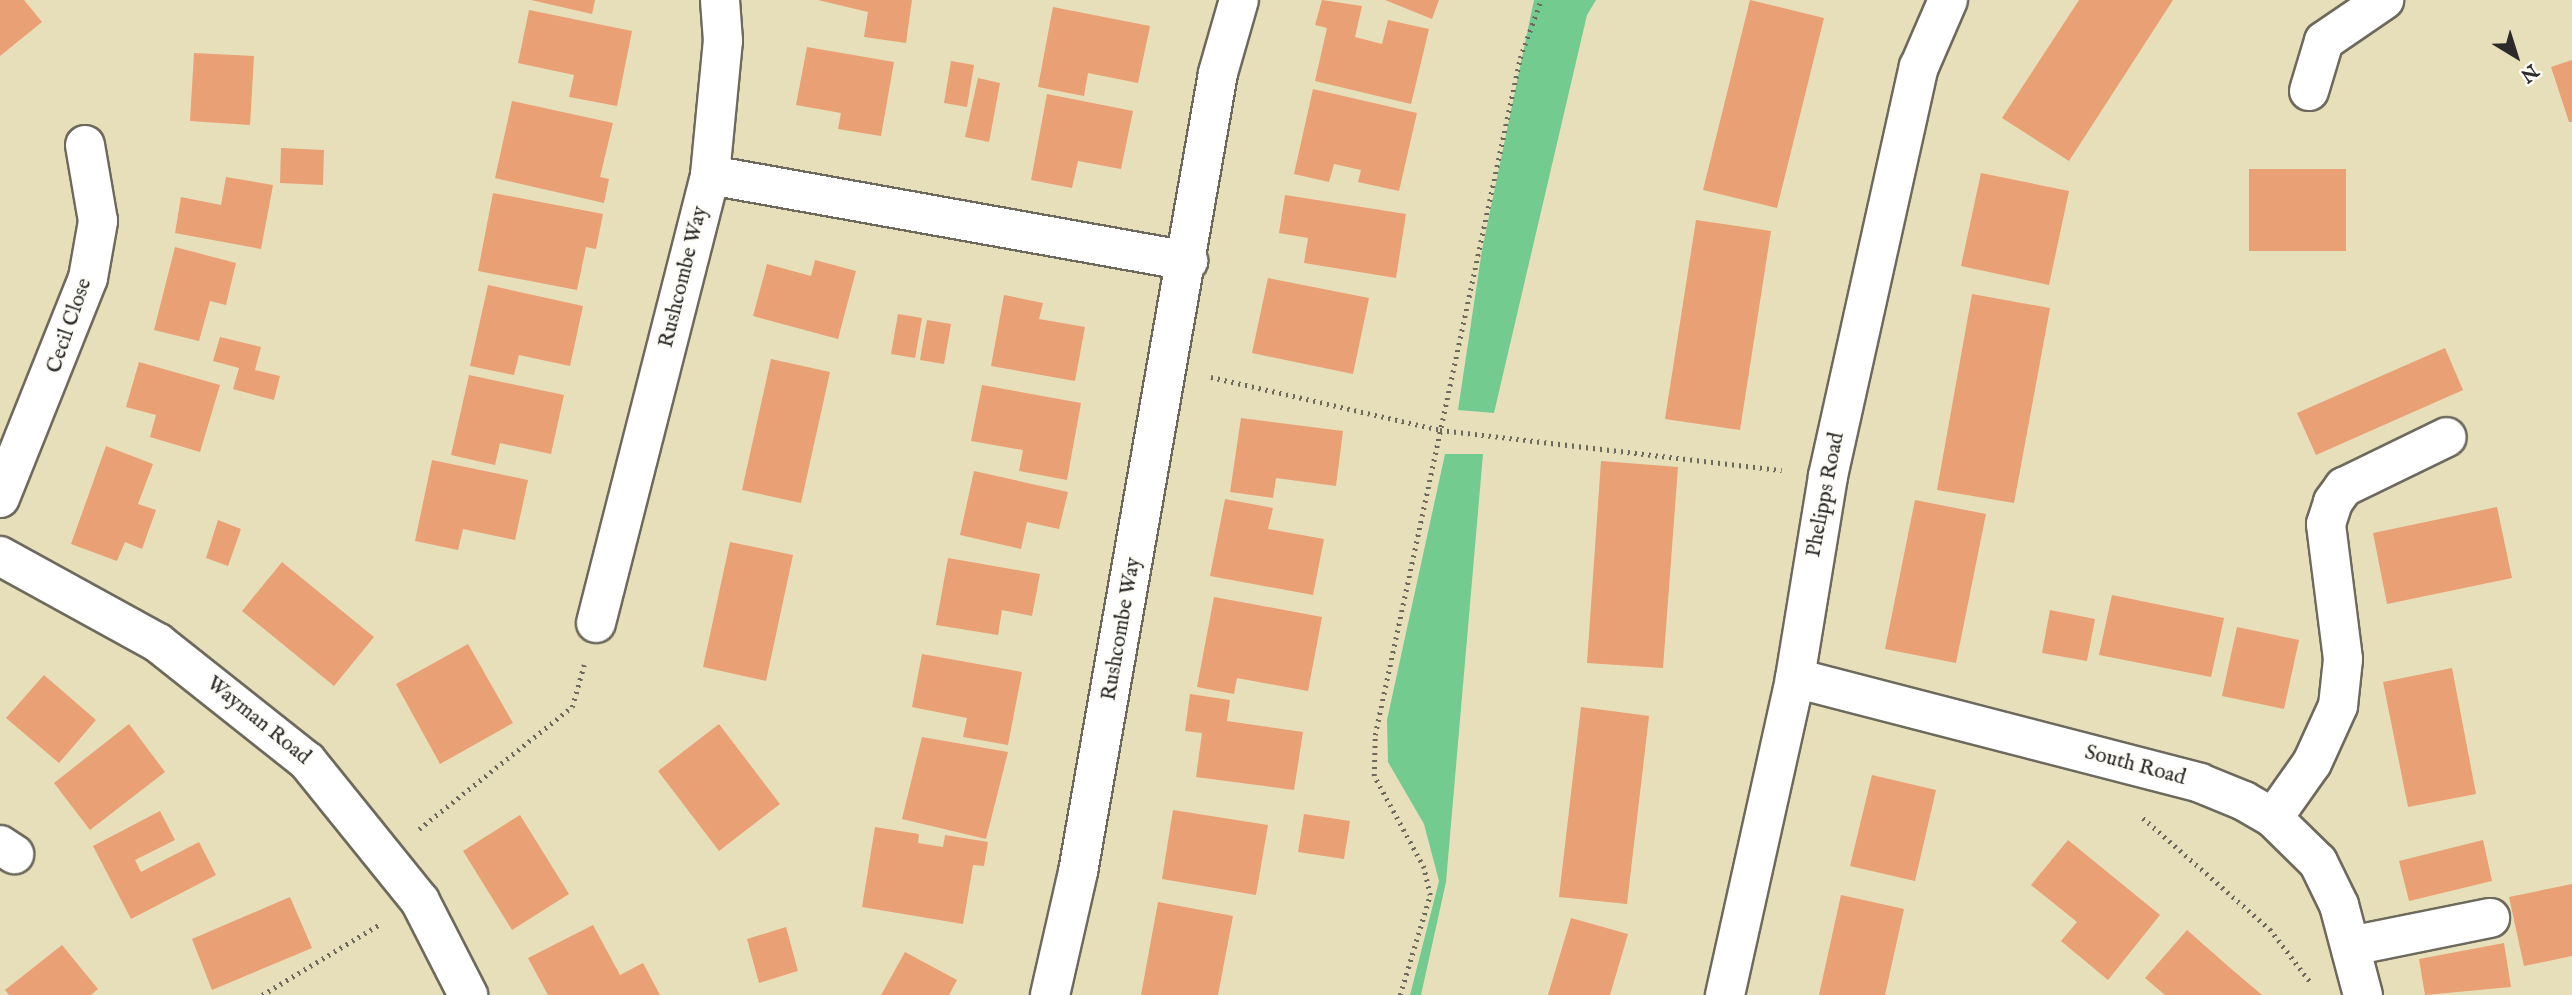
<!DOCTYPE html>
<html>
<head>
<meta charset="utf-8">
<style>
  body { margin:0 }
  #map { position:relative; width:2572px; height:995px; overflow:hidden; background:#e7dfba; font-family:"IM FELL English",serif }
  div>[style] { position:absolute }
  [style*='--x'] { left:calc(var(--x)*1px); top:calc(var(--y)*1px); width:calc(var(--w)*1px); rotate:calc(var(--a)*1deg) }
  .green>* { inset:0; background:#74cb90 }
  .building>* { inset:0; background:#e9a075 }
  .path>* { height:4.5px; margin-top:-2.25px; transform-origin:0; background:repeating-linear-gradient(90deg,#6d6a5d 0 2px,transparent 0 7px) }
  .roads { filter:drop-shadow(2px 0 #6d6a5d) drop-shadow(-2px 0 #6d6a5d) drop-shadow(0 2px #6d6a5d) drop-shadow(0 -2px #6d6a5d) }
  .minor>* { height:38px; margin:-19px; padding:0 19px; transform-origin:19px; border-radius:19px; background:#fff }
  span { translate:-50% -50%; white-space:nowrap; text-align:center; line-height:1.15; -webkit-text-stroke:5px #fdfcf7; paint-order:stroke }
  .street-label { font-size:21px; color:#2b2b2b }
  .north { position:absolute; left:2481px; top:21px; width:70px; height:70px; -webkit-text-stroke:5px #fdfcf7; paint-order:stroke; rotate:142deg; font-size:19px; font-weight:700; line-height:28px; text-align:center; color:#2b2b2b }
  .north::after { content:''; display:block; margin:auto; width:24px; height:32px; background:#2b2b2b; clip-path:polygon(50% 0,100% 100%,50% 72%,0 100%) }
</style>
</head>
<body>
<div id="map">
  <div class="green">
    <i style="clip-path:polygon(1534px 0,1596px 0,1587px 15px,1494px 413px,1458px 410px,1482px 250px)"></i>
    <i style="clip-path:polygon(1445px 454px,1483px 454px,1446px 882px,1421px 995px,1410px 995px,1439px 881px,1424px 824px,1388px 762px,1387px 720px)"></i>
  </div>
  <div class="building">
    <i style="clip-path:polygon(0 0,24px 0,42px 22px,0 56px)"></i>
    <i style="clip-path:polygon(531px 0,595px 0,592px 14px)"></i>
    <i style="clip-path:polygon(818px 0,912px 0,906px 43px,864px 37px,868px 12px)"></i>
    <i style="clip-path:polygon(1322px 0,1362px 6px,1355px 37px,1382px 44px,1388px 20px,1429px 29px,1411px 104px,1315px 81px,1327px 28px,1315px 25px)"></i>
    <i style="clip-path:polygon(1385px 0,1439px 0,1432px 19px)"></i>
    <i style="clip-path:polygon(1750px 0,1824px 18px,1777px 208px,1703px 190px)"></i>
    <i style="clip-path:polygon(2079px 0,2173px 0,2069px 161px,2002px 118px)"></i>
    <i style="clip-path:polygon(1053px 7px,1150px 26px,1138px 83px,1088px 73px,1084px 96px,1038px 87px)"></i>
    <i style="clip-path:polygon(529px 10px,632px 31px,617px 106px,569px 97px,574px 75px,518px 63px)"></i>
    <i style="clip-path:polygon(807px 47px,894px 62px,881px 136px,838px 129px,841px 113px,796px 105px)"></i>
    <i style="clip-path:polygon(194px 53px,254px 56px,250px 125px,190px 121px)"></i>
    <i style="clip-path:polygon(2572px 60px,2572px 122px,2569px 122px,2551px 67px)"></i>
    <i style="clip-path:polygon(951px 61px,974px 65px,967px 107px,944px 103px)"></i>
    <i style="clip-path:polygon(978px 78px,1000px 83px,989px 142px,965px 137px)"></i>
    <i style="clip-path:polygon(1313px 89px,1417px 113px,1399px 191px,1358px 182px,1361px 170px,1334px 164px,1329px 182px,1294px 174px)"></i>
    <i style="clip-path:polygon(1047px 94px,1133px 111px,1121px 169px,1078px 161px,1072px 188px,1031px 180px)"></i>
    <i style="clip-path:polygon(512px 101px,613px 123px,600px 177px,609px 179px,604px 203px,495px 178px)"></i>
    <i style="clip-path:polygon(281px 148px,324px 150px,323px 185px,280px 183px)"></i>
    <i style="clip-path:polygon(2249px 169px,2346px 169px,2346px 251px,2249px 251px)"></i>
    <i style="clip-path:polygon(1981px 173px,2069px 191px,2049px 285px,1961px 266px)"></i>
    <i style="clip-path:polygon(226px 177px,273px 185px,261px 249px,175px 233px,181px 197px,221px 205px)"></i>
    <i style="clip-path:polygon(493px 193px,603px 214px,596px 249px,586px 247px,577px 290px,478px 271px)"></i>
    <i style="clip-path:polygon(1285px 195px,1406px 214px,1396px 278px,1304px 263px,1308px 238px,1279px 233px)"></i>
    <i style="clip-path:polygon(1696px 220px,1771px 231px,1740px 430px,1665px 419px)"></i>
    <i style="clip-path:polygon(175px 247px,236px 263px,226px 305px,210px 301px,199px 341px,154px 330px)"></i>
    <i style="clip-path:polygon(815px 260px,856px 271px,838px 339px,753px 316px,767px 264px,811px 276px)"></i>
    <i style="clip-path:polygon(1268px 278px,1369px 298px,1353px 374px,1252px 353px)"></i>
    <i style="clip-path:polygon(488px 285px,583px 306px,570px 366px,519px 355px,514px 375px,470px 366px)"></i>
    <i style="clip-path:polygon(1972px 294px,2050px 308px,2014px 503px,1937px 490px)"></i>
    <i style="clip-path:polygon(1004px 295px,1043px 303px,1039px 319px,1085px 327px,1075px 381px,991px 366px)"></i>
    <i style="clip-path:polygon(898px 314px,922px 318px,915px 358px,891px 354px)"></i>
    <i style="clip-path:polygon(927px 320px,951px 324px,944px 364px,920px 360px)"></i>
    <i style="clip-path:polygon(220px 337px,261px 347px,255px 370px,280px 376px,274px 400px,233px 389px,239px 368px,213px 361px)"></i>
    <i style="clip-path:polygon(2445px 348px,2463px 390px,2316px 455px,2297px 413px)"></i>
    <i style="clip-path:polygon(771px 359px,830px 372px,801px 503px,742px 490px)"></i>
    <i style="clip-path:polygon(139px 362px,220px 385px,200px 452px,150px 437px,156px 415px,126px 407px)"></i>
    <i style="clip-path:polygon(469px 375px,564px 395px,551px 454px,500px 443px,495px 465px,451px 455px)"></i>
    <i style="clip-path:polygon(982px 385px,1081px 403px,1067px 480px,1019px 471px,1023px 450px,971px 441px)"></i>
    <i style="clip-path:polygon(1241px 418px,1343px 431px,1336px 486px,1276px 478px,1273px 498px,1230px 492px)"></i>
    <i style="clip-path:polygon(106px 446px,153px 464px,138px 504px,156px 510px,142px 549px,125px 542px,117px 561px,71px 544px)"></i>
    <i style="clip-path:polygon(432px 460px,528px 480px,515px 540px,463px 529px,458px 550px,415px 541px)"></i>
    <i style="clip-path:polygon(1601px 461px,1678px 467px,1663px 668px,1587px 663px)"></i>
    <i style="clip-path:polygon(974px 471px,1068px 492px,1059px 529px,1027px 522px,1021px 549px,960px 535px)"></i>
    <i style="clip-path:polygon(1225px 499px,1273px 508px,1268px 529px,1324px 539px,1313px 595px,1210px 576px)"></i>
    <i style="clip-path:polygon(1915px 500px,1986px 514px,1956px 663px,1885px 649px)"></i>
    <i style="clip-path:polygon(2497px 507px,2512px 578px,2387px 604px,2373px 533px)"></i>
    <i style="clip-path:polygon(218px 520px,241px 529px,228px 566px,206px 558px)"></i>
    <i style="clip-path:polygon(730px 542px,793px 555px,766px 681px,703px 667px)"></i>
    <i style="clip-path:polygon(948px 558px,1040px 574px,1032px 616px,1002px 610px,998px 635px,936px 625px)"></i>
    <i style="clip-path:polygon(282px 562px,374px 637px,334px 686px,242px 611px)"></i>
    <i style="clip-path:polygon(2112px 595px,2224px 618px,2211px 677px,2099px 655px)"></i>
    <i style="clip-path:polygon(1214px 597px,1322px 617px,1308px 691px,1237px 678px,1234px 694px,1197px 687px)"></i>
    <i style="clip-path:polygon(2050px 610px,2095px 619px,2087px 661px,2042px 653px)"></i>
    <i style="clip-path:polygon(2237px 627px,2299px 640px,2284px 709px,2222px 696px)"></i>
    <i style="clip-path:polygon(468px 644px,513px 723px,440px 764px,396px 684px)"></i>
    <i style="clip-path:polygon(922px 654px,1022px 672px,1008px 745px,963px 737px,967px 718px,912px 707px)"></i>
    <i style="clip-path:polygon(2452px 668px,2476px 794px,2408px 807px,2383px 682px)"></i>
    <i style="clip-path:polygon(44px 675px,96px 720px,59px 763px,6px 718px)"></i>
    <i style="clip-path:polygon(1190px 694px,1230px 700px,1227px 721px,1303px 732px,1294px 790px,1196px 777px,1202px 733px,1185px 731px)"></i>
    <i style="clip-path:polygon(1581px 707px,1649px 716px,1627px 904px,1559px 897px)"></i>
    <i style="clip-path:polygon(129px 724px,165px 772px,90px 830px,54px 783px)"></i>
    <i style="clip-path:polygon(719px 724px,780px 804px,719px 851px,658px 771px)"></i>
    <i style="clip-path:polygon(922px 737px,1008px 752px,986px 839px,902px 819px)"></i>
    <i style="clip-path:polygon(1872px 775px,1936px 790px,1915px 881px,1850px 866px)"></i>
    <i style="clip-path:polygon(1173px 810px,1268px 825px,1256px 895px,1162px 879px)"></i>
    <i style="clip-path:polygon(160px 811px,175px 840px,135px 860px,141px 872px,199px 842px,216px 875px,131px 919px,93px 846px)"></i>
    <i style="clip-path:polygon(1304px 814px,1350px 821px,1344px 859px,1298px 852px)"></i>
    <i style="clip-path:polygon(520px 815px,569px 894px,512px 930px,463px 851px)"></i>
    <i style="clip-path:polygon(875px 827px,919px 834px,918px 843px,943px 847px,945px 835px,988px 842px,984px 866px,973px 865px,963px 924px,862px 907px)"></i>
    <i style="clip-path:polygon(2068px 840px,2160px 915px,2108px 980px,2061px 941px,2077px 922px,2031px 885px)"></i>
    <i style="clip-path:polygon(2483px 840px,2492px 881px,2409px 901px,2399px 861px)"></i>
    <i style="clip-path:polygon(2572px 884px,2572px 956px,2524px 966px,2509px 897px)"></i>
    <i style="clip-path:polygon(1841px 895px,1904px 909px,1885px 995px,1819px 995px)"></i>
    <i style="clip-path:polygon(290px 897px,312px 948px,212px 990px,192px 939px)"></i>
    <i style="clip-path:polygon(1158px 902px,1233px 916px,1218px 995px,1141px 995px)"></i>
    <i style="clip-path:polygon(1571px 918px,1628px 934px,1610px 995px,1548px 995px)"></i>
    <i style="clip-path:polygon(593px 925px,620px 975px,643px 963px,660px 995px,548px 995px,528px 958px)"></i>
    <i style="clip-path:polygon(786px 927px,798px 971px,759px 983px,747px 939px)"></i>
    <i style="clip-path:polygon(2187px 930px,2229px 967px,2262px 995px,2165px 995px,2145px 978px)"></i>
    <i style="clip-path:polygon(2504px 943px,2511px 987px,2425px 995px,2419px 959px)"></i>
    <i style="clip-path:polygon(62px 945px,98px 989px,91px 995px,9px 995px,5px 990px)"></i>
    <i style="clip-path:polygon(905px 952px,957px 980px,949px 995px,881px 995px)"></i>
  </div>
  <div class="path">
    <i style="--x:1211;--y:377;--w:235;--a:13"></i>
    <i style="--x:1440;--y:430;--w:344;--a:6.7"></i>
    <i style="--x:2143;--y:818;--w:169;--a:41.2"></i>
    <i style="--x:2270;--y:929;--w:68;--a:52.8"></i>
    <i style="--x:419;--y:829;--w:196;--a:-38.6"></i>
    <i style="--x:572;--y:707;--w:44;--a:-74.1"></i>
    <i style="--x:262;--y:995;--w:138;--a:-31"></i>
    <i style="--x:1400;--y:995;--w:104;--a:-73.3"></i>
    <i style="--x:1430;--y:895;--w:28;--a:-103"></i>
    <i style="--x:1424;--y:868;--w:105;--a:-118.5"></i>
    <i style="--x:1374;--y:776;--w:41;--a:-88.6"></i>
    <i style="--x:1375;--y:735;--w:692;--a:-77.91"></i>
    <i style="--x:1520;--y:58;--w:62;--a:-70.1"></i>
  </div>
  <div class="roads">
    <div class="minor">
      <i style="--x:2309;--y:91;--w:52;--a:-73.3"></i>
      <i style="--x:2324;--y:41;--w:73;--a:-34.3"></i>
      <i style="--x:710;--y:175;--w:486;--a:10.2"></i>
      <i style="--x:0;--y:498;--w:237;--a:-68.2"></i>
      <i style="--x:88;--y:278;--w:58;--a:-80"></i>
      <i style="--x:98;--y:221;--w:77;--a:-99.7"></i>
      <i style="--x:0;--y:556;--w:180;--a:28.8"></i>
      <i style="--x:158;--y:643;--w:190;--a:38.4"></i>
      <i style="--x:307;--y:761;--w:180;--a:51.1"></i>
      <i style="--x:420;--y:901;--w:106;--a:62.9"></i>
      <i style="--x:596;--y:623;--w:462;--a:-75.7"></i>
      <i style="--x:710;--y:175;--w:135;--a:-84.5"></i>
      <i style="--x:723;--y:41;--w:41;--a:-94.2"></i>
      <i style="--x:1795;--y:678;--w:418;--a:14.5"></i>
      <i style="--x:2200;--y:783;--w:48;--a:22.2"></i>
      <i style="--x:2244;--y:801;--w:34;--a:30"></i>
      <i style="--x:2273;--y:818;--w:63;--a:44.4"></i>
      <i style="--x:2318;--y:862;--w:48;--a:64"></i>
      <i style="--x:2339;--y:905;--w:93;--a:75.1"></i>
      <i style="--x:2273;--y:818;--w:67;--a:-54.7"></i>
      <i style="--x:2312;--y:763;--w:63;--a:-65.5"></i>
      <i style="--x:2338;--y:706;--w:47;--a:-83.9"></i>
      <i style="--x:2343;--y:659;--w:136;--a:-97.2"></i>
      <i style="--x:2326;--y:524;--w:23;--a:-72"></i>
      <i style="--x:2333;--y:502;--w:19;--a:-54"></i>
      <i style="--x:2344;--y:487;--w:114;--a:-25.9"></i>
      <i style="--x:0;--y:845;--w:17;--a:33"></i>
      <i style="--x:2351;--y:946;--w:142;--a:-11.4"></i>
      <i style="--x:1050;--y:995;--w:126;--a:-77.2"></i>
      <i style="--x:1078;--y:872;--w:811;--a:-80.06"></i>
      <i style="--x:1218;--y:73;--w:76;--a:-74"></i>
      <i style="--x:1725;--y:995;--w:325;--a:-77.5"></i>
      <i style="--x:1795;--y:678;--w:205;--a:-80.7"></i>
      <i style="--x:1828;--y:476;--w:419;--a:-77.5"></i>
      <i style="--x:1919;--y:67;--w:73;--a:-66.6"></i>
    </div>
  </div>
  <div class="street-label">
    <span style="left:684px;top:277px;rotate:-76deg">Rushcombe Way</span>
    <span style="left:70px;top:326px;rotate:-71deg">Cecil Close</span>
    <span style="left:1826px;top:495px;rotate:-79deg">Phelipps Road</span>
    <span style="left:1122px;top:629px;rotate:-80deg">Rushcombe Way</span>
    <span style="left:258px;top:721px;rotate:39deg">Wayman Road</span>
    <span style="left:2135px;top:766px;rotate:15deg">South Road</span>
  </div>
  <div class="north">N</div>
</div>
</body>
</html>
